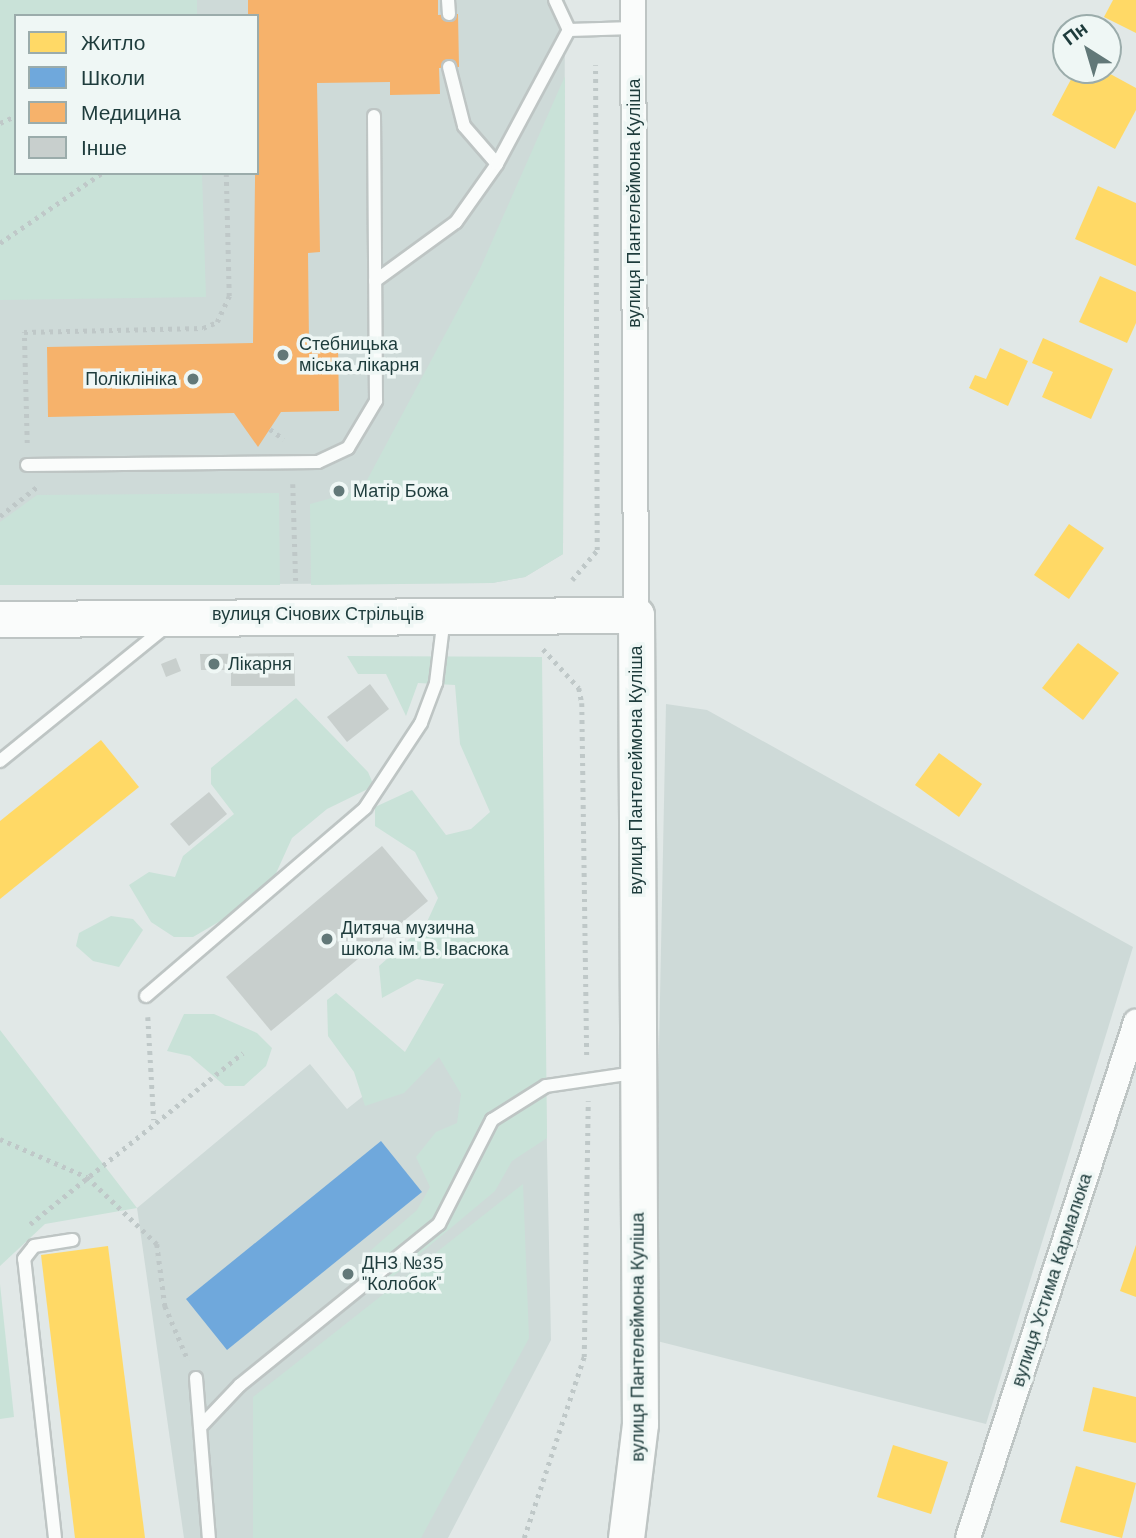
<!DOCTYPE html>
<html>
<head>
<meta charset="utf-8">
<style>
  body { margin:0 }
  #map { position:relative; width:1136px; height:1538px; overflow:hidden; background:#e1e8e7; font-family:"DM Sans",sans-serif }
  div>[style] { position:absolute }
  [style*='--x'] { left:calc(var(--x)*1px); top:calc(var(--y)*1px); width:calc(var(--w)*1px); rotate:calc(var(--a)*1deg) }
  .built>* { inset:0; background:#cedad8 }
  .green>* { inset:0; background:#c9e2d8 }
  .homes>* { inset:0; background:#ffd966 }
  .schools>* { inset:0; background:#6fa8dc }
  .health>* { inset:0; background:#f6b26b }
  .building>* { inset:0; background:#c8cfcd }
  .path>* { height:4.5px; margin-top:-2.25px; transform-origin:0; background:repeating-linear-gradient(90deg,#bfc8c8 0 3.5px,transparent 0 8.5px) }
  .roads { filter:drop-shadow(2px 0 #bec5c4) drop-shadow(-2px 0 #bec5c4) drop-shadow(0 2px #bec5c4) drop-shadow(0 -2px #bec5c4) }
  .lane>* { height:12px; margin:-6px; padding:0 6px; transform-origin:6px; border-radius:6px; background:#fafcfb }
  .street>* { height:24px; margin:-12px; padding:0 12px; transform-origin:12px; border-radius:12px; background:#fafcfb }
  .secondary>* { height:35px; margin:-17.5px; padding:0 17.5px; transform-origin:17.5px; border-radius:17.5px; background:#fafcfb }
  .dots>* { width:19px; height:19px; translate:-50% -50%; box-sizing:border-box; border:4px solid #eff7f5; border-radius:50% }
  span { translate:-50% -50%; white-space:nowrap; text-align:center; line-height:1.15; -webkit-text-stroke:7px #eff7f5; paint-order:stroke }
  .street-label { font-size:18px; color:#1e3c3c }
  .poi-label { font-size:18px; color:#1e3c3c }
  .left { translate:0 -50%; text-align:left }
  .right { translate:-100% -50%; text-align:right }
  .legend { position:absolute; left:14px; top:14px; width:245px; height:161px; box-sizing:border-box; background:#eff7f5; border:2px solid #9bacab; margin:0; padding:9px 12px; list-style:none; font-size:21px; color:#1e3c3c }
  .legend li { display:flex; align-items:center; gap:14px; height:35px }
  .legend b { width:35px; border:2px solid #9bacab }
  .north { position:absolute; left:1052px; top:14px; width:70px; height:70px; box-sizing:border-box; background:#eff7f5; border:2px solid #9bacab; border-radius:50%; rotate:323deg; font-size:19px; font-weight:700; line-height:28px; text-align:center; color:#1e3c3c }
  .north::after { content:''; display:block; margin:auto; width:24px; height:32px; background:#627878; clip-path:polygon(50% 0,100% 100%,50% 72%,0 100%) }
</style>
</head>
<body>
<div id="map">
  <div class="built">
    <i style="clip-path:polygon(evenodd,0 0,565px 0,563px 554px,525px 577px,492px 583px,0 585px,0 0,16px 16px,257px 16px,257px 173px,16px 173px,16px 16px)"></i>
    <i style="clip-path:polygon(666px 704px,707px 710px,1133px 947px,986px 1424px,653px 1340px)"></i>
    <i style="clip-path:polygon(543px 953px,551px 1340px,448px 1538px,184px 1538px,137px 1208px,310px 1064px,347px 1109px)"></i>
  </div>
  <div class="green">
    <i style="clip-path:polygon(0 0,197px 0,197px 16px,16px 16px,16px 173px,202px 173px,206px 297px,0 300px)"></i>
    <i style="clip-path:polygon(565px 76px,563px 554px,525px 577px,492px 583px,311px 585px,310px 504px,354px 492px,366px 482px,479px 271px)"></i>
    <i style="clip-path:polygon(279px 493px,280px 585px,0 585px,0 522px,37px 495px)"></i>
    <i style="clip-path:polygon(347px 656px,542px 657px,547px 1138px,512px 1161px,495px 1191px,384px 1284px,370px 1251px,417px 1210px,430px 1187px,416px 1157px,436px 1132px,457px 1123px,461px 1094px,439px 1057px,404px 1093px,365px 1106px,354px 1072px,328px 1036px,327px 1000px,336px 993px,405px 1052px,444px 984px,417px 979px,382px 998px,379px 966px,426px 924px,438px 898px,415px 852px,375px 826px,375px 807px,412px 790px,446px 835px,471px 829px,490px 812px,460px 744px,455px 685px,418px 683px,406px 716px,386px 674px,358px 674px)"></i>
    <i style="clip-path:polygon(296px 698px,368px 772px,374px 786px,327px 809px,292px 838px,273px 880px,234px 913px,193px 937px,174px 937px,151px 922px,129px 885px,149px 872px,175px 877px,183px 856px,234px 814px,211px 784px,211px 768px)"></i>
    <i style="clip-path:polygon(111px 916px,133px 919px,143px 930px,119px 967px,93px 961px,76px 946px,79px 933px)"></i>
    <i style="clip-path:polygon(184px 1014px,214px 1014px,257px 1033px,272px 1048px,266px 1066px,244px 1086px,225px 1086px,190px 1056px,167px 1051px)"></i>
    <i style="clip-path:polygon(0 1030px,137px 1208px,45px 1224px,0 1266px)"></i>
    <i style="clip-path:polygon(523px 1184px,529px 1338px,421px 1538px,253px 1538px,253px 1397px)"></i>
    <i style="clip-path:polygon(0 1284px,14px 1417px,0 1419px)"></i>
  </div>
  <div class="homes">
    <i style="clip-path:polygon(1113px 0,1136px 0,1136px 33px,1104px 17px)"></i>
    <i style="clip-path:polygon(1076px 70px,1103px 70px,1136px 88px,1136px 110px,1115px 149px,1052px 115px)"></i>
    <i style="clip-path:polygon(1098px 186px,1136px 203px,1136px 266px,1075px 239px)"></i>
    <i style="clip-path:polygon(1100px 276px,1136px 292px,1136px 323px,1127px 343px,1079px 322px)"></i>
    <i style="clip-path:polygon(1043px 338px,1113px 369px,1091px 419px,1042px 397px,1053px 372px,1032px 363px)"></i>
    <i style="clip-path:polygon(1000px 348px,1028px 361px,1008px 406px,969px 388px,975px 375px,986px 379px)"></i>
    <i style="clip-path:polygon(1069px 524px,1104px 548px,1069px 599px,1034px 575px)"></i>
    <i style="clip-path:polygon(1078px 643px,1119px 673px,1083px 720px,1042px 688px)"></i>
    <i style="clip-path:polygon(101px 740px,139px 787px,0 899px,0 821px)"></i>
    <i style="clip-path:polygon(939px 753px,982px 784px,959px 817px,915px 785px)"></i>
    <i style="clip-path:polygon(1136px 1245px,1136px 1297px,1120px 1291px)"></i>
    <i style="clip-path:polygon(108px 1246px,145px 1538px,75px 1538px,41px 1255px)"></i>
    <i style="clip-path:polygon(1093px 1387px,1136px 1397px,1136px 1443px,1083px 1431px)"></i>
    <i style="clip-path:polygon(893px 1445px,948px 1462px,931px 1514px,877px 1497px)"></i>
    <i style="clip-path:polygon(1076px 1466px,1136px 1483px,1122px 1538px,1060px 1522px)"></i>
  </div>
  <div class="schools">
    <i style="clip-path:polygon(381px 1141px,422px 1192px,227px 1350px,186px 1299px)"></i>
  </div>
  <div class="health">
    <i style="clip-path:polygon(248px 0,438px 0,438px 15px,458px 14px,459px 67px,439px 68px,440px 94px,390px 95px,390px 82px,317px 83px,320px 252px,308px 253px,309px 342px,338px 341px,339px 411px,281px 412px,258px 447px,234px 413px,48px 417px,47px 347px,253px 343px,257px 16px,248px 16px)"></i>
  </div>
  <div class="building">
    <i style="clip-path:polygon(294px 653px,295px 686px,231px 686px,231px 670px,201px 670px,200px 654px)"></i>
    <i style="clip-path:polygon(176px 658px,181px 671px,166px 677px,161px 664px)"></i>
    <i style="clip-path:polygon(370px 684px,389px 709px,347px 742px,327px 717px)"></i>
    <i style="clip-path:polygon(209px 792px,227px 814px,189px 846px,170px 824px)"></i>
    <i style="clip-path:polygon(382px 846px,428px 901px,271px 1031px,226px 977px)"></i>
  </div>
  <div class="path">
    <i style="--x:0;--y:123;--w:17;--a:-24"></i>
    <i style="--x:0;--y:243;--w:124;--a:-34.5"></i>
    <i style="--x:270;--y:429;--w:17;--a:36"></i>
    <i style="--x:27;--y:443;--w:111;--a:-91.5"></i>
    <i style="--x:24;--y:332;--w:179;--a:-1.3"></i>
    <i style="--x:203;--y:328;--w:15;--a:-23"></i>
    <i style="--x:217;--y:322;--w:29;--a:-65"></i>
    <i style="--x:229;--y:296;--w:123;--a:-91.4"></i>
    <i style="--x:293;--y:484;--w:100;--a:88.3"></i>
    <i style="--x:0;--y:516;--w:48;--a:-38.3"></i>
    <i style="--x:572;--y:580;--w:39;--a:-50"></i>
    <i style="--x:597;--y:550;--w:485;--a:-90.2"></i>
    <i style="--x:543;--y:649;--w:53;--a:47.3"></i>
    <i style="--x:579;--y:688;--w:15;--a:79"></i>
    <i style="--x:582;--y:703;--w:354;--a:89.2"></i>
    <i style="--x:148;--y:1017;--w:103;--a:86.7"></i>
    <i style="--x:0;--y:1139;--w:95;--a:23.6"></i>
    <i style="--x:87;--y:1177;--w:97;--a:43.7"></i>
    <i style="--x:157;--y:1244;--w:63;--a:82.6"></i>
    <i style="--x:165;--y:1306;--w:59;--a:66.9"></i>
    <i style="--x:30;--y:1224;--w:273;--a:-38.8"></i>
    <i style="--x:524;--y:1538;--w:191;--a:-71.7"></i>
    <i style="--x:584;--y:1357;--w:256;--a:-89.1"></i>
  </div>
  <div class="roads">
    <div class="lane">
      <i style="--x:448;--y:0;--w:14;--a:86"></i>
      <i style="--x:555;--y:0;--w:33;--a:65"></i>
      <i style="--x:569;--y:30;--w:64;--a:-1.8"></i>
      <i style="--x:449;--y:67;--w:61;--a:75.7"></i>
      <i style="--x:464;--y:126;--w:50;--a:49"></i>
      <i style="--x:375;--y:281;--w:100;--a:-36.1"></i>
      <i style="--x:456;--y:222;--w:71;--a:-54.7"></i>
      <i style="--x:497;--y:164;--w:152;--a:-61.8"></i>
      <i style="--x:27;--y:465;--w:291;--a:-0.6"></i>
      <i style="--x:318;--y:462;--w:33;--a:-25"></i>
      <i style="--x:348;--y:448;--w:55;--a:-59.2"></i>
      <i style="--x:376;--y:401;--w:285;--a:-90.4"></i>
      <i style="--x:0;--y:761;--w:215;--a:-39"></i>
      <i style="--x:146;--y:996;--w:289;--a:-40.6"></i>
      <i style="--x:365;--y:808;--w:102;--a:-56.6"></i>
      <i style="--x:421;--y:723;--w:43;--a:-69.4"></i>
      <i style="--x:436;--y:683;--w:66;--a:-83.1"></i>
      <i style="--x:196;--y:1378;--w:161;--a:85.4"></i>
      <i style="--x:201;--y:1426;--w:57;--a:-46.4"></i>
      <i style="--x:240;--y:1385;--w:256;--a:-39"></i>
      <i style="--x:439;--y:1224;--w:117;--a:-63"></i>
      <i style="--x:492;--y:1120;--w:64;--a:-32.2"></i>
      <i style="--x:546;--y:1086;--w:89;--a:-8.4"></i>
      <i style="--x:55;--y:1538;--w:281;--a:-96.3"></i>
      <i style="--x:24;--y:1259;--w:16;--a:-52"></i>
      <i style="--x:34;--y:1246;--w:39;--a:-9"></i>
    </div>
    <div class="street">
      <i style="--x:633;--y:0;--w:615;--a:89.72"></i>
      <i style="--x:968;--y:1538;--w:543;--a:-71.97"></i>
    </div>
    <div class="secondary">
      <i style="--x:0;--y:619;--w:636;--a:-0.36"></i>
      <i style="--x:636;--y:615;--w:809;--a:89.72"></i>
      <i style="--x:640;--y:1424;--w:115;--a:97"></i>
    </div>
  </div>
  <div class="dots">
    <i style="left:283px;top:355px;background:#627878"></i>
    <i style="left:193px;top:379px;background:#627878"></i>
    <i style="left:339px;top:491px;background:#627878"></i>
    <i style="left:214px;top:664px;background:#627878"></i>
    <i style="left:327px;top:939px;background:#627878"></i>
    <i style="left:348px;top:1274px;background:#627878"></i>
  </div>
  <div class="street-label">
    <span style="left:634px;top:203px;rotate:-90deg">вулиця Пантелеймона Куліша</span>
    <span style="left:318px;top:614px">вулиця Січових Стрільців</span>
    <span style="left:636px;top:770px;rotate:-90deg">вулиця Пантелеймона Куліша</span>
    <span style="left:1052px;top:1280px;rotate:-72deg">вулиця Устима Кармалюка</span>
    <span style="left:638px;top:1337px;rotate:-90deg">вулиця Пантелеймона Куліша</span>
  </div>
  <div class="poi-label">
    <span class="left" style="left:299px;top:355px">Стебницька<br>міська лікарня</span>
    <span class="right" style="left:177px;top:379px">Поліклініка</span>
    <span class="left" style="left:353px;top:491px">Матір Божа</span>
    <span class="left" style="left:228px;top:664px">Лікарня</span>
    <span class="left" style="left:341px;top:939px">Дитяча музична<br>школа ім. В. Івасюка</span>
    <span class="left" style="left:362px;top:1274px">ДНЗ №35<br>"Колобок"</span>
  </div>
  <ul class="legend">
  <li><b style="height:19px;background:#ffd966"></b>Житло</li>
  <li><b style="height:19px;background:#6fa8dc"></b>Школи</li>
  <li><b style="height:19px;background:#f6b26b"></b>Медицина</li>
  <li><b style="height:19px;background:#c8cfcd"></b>Інше</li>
  </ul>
  <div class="north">Пн</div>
</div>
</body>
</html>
